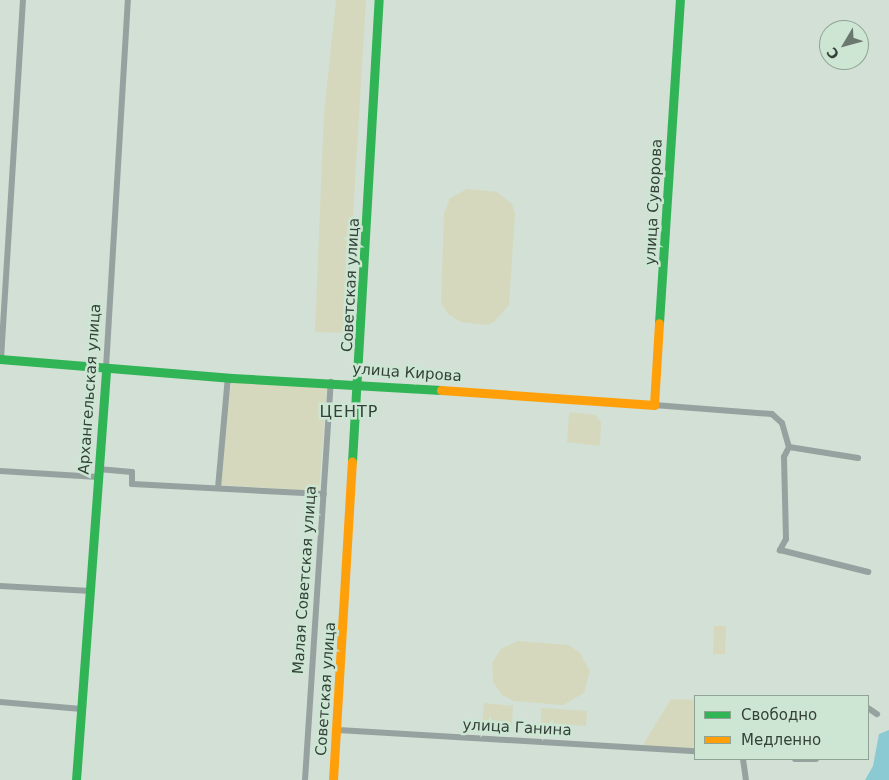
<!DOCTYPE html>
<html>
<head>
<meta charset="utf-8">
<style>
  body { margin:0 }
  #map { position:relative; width:889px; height:780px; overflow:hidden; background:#d2e0d6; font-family:"DejaVu Sans",sans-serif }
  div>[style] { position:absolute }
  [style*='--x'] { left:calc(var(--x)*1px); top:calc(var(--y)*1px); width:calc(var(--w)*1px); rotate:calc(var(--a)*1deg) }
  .green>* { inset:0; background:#d5d8bc }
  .water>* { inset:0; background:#8bcad2 }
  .street>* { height:6px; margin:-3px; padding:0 3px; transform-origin:3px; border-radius:3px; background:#96a29f }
  .fast>* { height:9px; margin:-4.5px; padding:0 4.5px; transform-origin:4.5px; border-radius:4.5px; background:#30b455 }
  .slow>* { height:9px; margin:-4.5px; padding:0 4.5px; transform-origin:4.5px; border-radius:4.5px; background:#ff9f0a }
  span { translate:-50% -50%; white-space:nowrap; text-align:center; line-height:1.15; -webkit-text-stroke:5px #cce6d3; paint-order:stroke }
  .street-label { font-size:15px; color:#354038 }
  .neighbourhood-label { font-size:16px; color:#354038; letter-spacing:1px }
  .legend { position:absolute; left:694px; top:695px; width:175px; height:65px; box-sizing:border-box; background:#cce6d3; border:1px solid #90a495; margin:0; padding:6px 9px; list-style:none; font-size:15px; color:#354038 }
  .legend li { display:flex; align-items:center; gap:10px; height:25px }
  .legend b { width:25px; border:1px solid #90a495 }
  .north { position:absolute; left:819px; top:20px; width:50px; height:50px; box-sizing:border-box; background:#cce6d3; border:1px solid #90a495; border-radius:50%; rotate:233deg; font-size:14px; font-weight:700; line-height:20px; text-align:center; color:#354038 }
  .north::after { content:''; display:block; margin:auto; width:18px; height:22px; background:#6c786f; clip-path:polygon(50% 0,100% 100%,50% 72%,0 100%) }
</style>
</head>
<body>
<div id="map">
  <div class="green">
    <i style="clip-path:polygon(336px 0,366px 0,346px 333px,315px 332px,324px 113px)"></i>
    <i style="clip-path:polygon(467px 189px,497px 192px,512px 204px,515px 214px,509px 305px,494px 322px,486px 325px,461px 322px,448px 314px,441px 302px,444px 214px,450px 198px)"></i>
    <i style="clip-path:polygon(231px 382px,327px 386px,319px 491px,220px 485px)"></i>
    <i style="clip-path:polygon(569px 412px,596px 415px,601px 423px,600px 446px,567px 442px)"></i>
    <i style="clip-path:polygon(714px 626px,726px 626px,725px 654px,713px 654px)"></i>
    <i style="clip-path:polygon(518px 641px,568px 645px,579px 652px,590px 671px,584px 693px,563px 705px,514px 701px,502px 695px,493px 682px,492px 663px,501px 649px)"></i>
    <i style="clip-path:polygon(671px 699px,695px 700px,695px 751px,641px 748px)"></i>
    <i style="clip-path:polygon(484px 703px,513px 706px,512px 725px,482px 723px)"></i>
    <i style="clip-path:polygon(541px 708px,587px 711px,586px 726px,541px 723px)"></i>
  </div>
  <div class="water">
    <i style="clip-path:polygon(889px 730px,889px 780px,865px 780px,873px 766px,879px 734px)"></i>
  </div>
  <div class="street">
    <i style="--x:1;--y:359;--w:360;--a:-86.5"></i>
    <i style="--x:106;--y:368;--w:369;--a:-86.6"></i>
    <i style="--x:654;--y:405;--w:118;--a:4.4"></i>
    <i style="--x:772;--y:414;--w:13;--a:42"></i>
    <i style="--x:782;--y:423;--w:25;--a:74"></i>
    <i style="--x:789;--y:447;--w:11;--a:117"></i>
    <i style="--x:784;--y:457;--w:82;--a:88.6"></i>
    <i style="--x:786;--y:539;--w:13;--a:119"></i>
    <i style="--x:780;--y:550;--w:91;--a:14"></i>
    <i style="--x:789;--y:447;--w:70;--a:9.1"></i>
    <i style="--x:98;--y:469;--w:34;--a:5"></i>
    <i style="--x:132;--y:472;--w:12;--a:90"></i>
    <i style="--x:132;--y:484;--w:192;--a:3"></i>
    <i style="--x:0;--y:471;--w:98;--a:3.5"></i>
    <i style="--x:218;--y:488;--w:111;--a:-84.9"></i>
    <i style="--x:0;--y:586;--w:91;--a:3.1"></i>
    <i style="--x:0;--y:702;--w:82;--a:4.9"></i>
    <i style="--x:868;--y:708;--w:11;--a:34"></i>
    <i style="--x:338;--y:730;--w:358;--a:3.4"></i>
    <i style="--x:743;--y:759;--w:21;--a:82"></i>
    <i style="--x:795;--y:759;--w:21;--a:0"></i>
    <i style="--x:305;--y:780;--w:399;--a:-86.3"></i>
  </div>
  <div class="fast">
    <i style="--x:659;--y:323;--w:324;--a:-86.3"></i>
    <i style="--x:0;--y:359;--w:233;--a:4.7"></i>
    <i style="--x:232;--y:378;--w:209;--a:3.3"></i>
    <i style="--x:352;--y:462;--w:463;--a:-86.7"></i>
    <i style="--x:76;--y:780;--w:413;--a:-85.8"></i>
  </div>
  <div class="slow">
    <i style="--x:441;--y:390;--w:214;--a:4"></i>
    <i style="--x:654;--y:405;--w:82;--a:-86.5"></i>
    <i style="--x:333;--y:780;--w:319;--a:-86.6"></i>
  </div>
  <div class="street-label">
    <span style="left:654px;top:202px;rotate:-87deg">улица Суворова</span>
    <span style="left:351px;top:285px;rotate:-87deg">Советская улица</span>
    <span style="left:407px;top:373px;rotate:4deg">улица Кирова</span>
    <span style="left:90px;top:389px;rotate:-86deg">Архангельская улица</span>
    <span style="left:305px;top:580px;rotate:-86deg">Малая Советская улица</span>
    <span style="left:326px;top:689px;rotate:-86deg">Советская улица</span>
    <span style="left:517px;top:728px;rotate:3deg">улица Ганина</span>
  </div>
  <div class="neighbourhood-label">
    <span style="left:349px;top:412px">ЦЕНТР</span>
  </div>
  <ul class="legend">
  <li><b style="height:6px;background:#30b455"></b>Свободно</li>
  <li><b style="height:6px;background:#ff9f0a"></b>Медленно</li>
  </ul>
  <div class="north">С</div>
</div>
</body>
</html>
